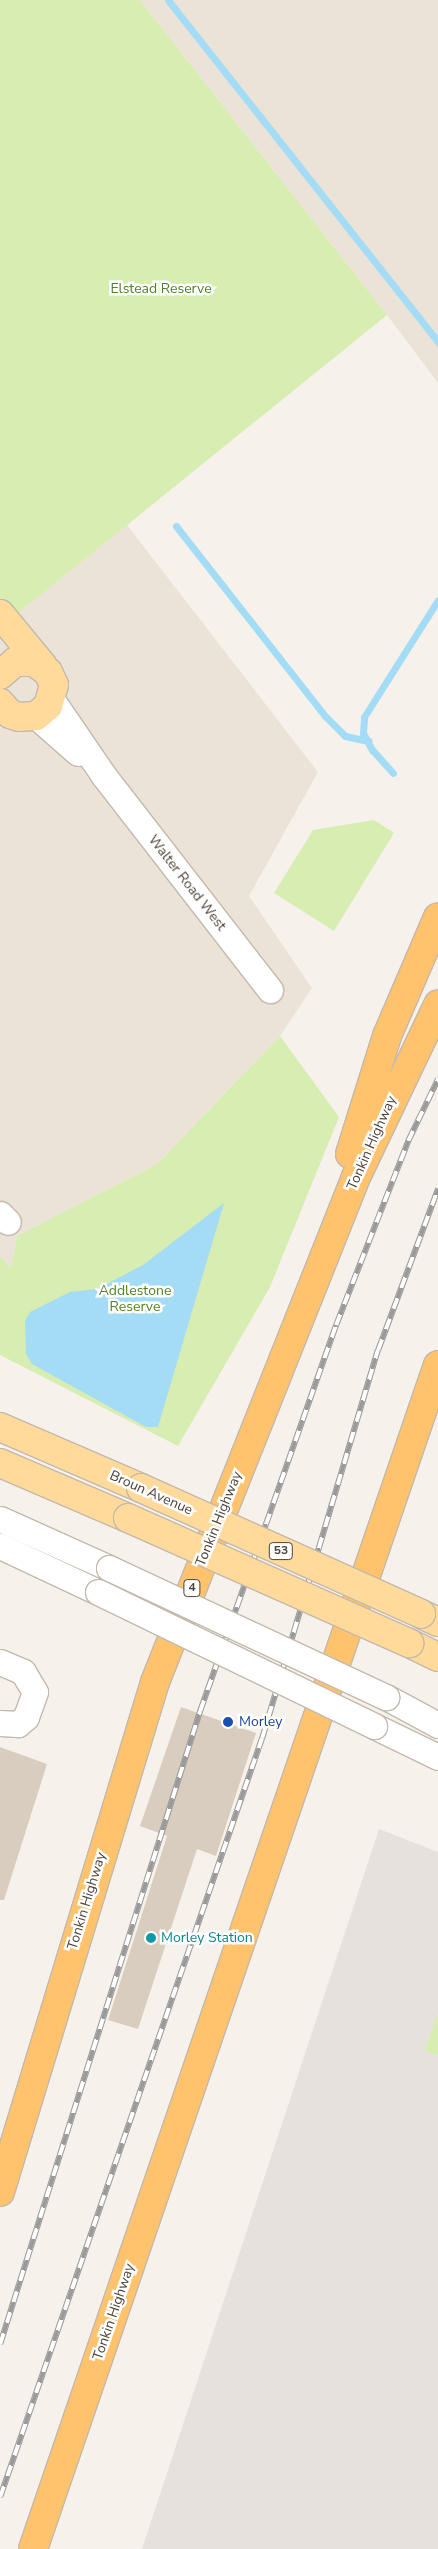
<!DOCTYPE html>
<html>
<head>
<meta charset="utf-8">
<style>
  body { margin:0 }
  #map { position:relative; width:438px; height:2549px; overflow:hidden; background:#f6f2eb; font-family:"Nunito Sans",sans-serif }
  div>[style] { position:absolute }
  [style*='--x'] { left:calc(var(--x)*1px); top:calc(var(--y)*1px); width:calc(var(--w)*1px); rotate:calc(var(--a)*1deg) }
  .residential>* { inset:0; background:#ebe3d8 }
  .industrial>* { inset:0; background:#e6e1dc }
  .green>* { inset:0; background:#d7edb1 }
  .water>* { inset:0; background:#a4dcf6 }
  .stream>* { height:7px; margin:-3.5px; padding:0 3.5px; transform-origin:3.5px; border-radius:3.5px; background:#a4dcf6 }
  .building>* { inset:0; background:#d9cdbf }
  .roads { filter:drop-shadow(1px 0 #c3b9ac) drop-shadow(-1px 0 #c3b9ac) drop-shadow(0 1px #c3b9ac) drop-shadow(0 -1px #c3b9ac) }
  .minor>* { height:25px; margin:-12.5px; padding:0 12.5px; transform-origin:12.5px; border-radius:12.5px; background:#fff }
  .major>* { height:28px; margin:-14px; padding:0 14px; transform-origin:14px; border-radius:14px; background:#ffda9b }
  .highway>* { height:28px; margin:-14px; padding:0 14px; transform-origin:14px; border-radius:14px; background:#ffc26d }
  .rail>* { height:5.5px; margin-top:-2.75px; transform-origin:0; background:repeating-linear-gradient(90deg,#fff 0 11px,#9a9a9a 0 22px); box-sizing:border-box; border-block:1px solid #9a9a9a }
  .bridges { filter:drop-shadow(1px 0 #c3b9ac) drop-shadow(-1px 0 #c3b9ac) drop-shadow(0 1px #c3b9ac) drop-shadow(0 -1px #c3b9ac) }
  .minor-bridge>* { height:25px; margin:-12.5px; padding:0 12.5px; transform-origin:12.5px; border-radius:12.5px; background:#fff }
  .major-bridge>* { height:28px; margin:-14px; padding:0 14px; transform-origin:14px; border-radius:14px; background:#ffda9b }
  .dots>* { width:14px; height:14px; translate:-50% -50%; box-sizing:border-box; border:2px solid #fff; border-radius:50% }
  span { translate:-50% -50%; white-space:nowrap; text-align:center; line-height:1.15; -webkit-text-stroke:5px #fff; paint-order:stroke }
  .shield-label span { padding:1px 4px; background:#fff; border:1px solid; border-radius:4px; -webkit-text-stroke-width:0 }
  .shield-label { font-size:12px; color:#4c4238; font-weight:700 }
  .park-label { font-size:14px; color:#518325 }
  .street-label { font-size:14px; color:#4c4238 }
  .transit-label { font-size:14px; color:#164399 }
  .left { translate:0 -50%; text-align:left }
  .culture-label { font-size:14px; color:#0d838f }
</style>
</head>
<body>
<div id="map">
  <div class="residential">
    <i style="clip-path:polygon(140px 0,438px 0,438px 383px,387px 315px)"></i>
    <i style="clip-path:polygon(127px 525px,318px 772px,249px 896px,312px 988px,280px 1036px,157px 1164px,17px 1236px,11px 1268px,0 1256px,0 602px,13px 617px)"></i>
  </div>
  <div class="industrial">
    <i style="clip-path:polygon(379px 1829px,438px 1852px,438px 2014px,424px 2050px,438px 2056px,438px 2549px,142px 2549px)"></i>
  </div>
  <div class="green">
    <i style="clip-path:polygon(0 0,140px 0,387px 315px,12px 618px,0 602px)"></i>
    <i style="clip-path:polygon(374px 820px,394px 833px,334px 931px,274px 893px,313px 830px)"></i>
    <i style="clip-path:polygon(280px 1036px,339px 1117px,270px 1287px,178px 1446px,0 1355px,0 1256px,11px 1268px,17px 1236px,157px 1164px)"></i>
    <i style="clip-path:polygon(438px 2014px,438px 2056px,424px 2050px)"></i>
  </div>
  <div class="water">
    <i style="clip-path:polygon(224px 1203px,158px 1427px,146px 1427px,32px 1364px,26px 1354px,25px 1321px,30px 1312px,70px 1292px,97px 1289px,143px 1265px)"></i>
  </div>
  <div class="stream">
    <i style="--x:168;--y:0;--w:436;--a:51.7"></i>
    <i style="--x:176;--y:526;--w:241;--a:51.9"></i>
    <i style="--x:325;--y:716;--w:28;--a:45"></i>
    <i style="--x:345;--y:736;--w:24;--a:12"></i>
    <i style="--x:393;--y:773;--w:31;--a:-132"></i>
    <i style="--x:372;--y:750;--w:19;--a:-118"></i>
    <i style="--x:363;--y:733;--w:16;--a:-86"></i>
    <i style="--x:364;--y:717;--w:138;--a:-57.7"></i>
  </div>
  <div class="building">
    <i style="clip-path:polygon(181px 1707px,256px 1733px,216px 1856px,197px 1849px,138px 2029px,108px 2020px,167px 1836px,140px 1826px)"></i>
    <i style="clip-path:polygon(0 1747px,47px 1764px,4px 1900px,0 1900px)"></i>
  </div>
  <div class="roads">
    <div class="minor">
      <i style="--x:52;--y:700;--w:92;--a:55.6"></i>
      <i style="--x:104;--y:776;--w:271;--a:52.2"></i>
      <i style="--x:36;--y:716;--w:56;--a:41.4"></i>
      <i style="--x:0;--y:1214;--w:11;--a:45"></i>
      <i style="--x:0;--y:1519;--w:120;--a:24.2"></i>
      <i style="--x:0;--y:1546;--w:108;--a:25.1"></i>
      <i style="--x:0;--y:1662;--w:25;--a:23"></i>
      <i style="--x:23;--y:1672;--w:23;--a:59"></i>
      <i style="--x:35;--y:1692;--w:27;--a:110"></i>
      <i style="--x:26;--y:1717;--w:11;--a:139"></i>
      <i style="--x:18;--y:1724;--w:18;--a:-177"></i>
      <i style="--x:386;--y:1697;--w:59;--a:28.3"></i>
      <i style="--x:374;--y:1726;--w:71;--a:25.8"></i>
    </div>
    <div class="major">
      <i style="--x:0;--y:614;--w:67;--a:50.4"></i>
      <i style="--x:0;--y:675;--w:20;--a:-41"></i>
      <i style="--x:15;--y:662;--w:19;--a:0"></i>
      <i style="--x:34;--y:662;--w:17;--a:36"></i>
      <i style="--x:48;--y:672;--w:14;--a:65"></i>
      <i style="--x:54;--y:685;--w:22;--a:106"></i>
      <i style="--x:48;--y:706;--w:16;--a:140"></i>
      <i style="--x:36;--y:716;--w:17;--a:177"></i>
      <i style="--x:19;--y:717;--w:9;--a:-162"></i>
      <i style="--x:10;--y:714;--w:15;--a:-132"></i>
      <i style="--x:0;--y:1427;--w:154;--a:23.4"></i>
      <i style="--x:0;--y:1463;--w:139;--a:23.3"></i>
      <i style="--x:421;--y:1614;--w:19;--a:25"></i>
      <i style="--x:409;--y:1643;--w:32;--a:26"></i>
    </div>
    <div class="highway">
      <i style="--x:350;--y:1154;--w:124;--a:-72.6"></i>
      <i style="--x:387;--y:1036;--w:129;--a:-66.8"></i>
      <i style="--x:0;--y:2192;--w:533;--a:-73.09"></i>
      <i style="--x:155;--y:1682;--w:544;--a:-68.3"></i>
      <i style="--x:356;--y:1177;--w:191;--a:-64.5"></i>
      <i style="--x:33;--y:2549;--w:1251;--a:-71.12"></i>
    </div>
  </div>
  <div class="rail">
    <i style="--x:0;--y:2344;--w:664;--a:-72.47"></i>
    <i style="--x:200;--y:1711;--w:409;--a:-70.6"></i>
    <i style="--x:336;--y:1325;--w:198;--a:-68.6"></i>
    <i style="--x:408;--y:1141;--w:69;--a:-64.2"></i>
    <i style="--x:0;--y:2497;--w:803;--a:-70.96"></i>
    <i style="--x:262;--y:1738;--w:405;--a:-73.4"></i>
    <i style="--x:378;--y:1350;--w:172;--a:-69.6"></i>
  </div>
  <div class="bridges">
    <div class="minor-bridge">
      <i style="--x:109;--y:1568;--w:306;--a:25"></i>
      <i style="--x:98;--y:1592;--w:307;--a:25.9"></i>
    </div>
    <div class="major-bridge">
      <i style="--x:141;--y:1488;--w:307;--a:24.2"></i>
      <i style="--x:128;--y:1518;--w:308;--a:24"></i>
    </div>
  </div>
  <div class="dots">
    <i style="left:228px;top:1722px;background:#1a4fb4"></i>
    <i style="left:151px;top:1938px;background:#0f9aa8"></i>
  </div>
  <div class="shield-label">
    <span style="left:281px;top:1551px">53</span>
    <span style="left:192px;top:1588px">4</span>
  </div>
  <div class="park-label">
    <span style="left:161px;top:289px">Elstead Reserve</span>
    <span style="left:135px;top:1299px">Addlestone<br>Reserve</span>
  </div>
  <div class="street-label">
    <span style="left:187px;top:883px;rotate:52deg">Walter Road West</span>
    <span style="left:372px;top:1143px;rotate:-66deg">Tonkin Highway</span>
    <span style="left:151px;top:1493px;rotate:24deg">Broun Avenue</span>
    <span style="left:219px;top:1519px;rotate:-68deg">Tonkin Highway</span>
    <span style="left:87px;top:1901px;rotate:-73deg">Tonkin Highway</span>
    <span style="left:114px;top:2312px;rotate:-71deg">Tonkin Highway</span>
  </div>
  <div class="transit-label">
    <span class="left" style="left:239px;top:1722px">Morley</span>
  </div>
  <div class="culture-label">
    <span class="left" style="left:161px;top:1938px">Morley Station</span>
  </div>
</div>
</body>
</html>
